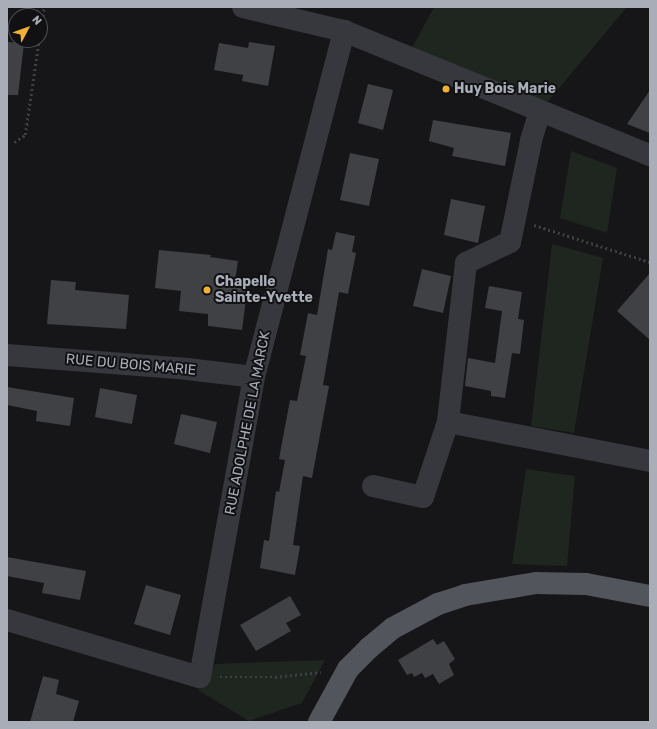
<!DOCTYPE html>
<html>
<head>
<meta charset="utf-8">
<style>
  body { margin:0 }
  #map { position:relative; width:657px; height:729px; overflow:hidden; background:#161618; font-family:Rubik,sans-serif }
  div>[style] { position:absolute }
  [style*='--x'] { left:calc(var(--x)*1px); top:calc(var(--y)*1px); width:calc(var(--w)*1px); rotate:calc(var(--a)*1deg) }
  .green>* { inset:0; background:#1e261f }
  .building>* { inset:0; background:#404145 }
  .path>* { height:2.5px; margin-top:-1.25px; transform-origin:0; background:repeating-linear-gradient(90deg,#3d3f44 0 2px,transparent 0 5px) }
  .minor>* { height:22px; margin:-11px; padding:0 11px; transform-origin:11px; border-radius:11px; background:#37383d }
  .major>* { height:22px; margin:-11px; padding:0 11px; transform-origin:11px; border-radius:11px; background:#53555c }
  .dots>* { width:11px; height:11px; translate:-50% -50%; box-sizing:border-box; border:2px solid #111113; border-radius:50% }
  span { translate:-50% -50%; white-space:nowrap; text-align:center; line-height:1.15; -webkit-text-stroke:4px #111113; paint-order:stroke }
  .poi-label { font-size:14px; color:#a8adb8; font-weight:700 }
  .left { translate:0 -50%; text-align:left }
  .street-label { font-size:14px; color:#a8adb8 }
  .frame { position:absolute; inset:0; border:8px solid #a8adb8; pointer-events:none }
  .north { position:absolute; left:8px; top:8px; width:40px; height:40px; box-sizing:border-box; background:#111113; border:1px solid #4d4f55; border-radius:50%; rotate:49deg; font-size:11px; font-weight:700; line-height:16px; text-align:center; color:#a8adb8 }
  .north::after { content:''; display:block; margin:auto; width:14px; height:18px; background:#f2b134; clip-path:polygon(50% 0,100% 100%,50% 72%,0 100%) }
</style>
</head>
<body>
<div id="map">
  <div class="green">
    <i style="clip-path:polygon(434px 7px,627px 7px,540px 111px,407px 57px)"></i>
    <i style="clip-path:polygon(571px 151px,617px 168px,607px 233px,560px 218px)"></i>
    <i style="clip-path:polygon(552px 244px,603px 258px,574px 433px,531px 426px)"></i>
    <i style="clip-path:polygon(526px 469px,575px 476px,567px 566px,512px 564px)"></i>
    <i style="clip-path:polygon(325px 660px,302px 703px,249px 721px,198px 690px,215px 664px)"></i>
  </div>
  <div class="building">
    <i style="clip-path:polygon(7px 42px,24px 43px,18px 95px,7px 95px)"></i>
    <i style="clip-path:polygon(249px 42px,275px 46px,268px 86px,242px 81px,243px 75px,214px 70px,219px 43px,248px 48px)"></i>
    <i style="clip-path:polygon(368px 84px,393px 90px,383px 130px,358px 123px)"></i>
    <i style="clip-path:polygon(650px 90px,650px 133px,627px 124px)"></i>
    <i style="clip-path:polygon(433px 120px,511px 133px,505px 166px,452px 156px,454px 148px,429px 141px)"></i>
    <i style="clip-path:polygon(350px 153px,379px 159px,369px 206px,340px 200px)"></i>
    <i style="clip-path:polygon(451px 199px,485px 206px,478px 243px,444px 235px)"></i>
    <i style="clip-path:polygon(336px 232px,355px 236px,352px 252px,356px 253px,348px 294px,339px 292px,323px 385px,329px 386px,312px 478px,303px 476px,293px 545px,300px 546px,295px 575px,260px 568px,264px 540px,269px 541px,276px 491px,279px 492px,285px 460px,279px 459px,290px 400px,297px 401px,306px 356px,300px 355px,308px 313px,317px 315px,328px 249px,332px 250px)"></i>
    <i style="clip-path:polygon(159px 250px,211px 255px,210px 257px,238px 261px,235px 281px,248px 283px,242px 330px,208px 326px,208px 314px,179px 311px,181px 291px,155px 288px)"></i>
    <i style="clip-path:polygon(422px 269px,451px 276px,443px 313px,413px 306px)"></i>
    <i style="clip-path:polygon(650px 273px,650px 340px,617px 311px)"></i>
    <i style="clip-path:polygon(51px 280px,76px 282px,75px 290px,129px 295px,126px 329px,47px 324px)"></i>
    <i style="clip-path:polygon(489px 286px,522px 292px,518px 319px,524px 320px,520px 354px,512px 353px,505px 398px,491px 396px,491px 391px,465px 386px,468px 358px,495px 363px,502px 311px,485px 308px)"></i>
    <i style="clip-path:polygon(7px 387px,74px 398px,70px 426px,36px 421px,37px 411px,7px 405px)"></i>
    <i style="clip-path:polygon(100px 388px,137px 395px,132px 424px,95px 417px)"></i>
    <i style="clip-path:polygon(181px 414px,217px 422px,210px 453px,174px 444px)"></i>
    <i style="clip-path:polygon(7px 557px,86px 571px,80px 600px,42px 593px,44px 583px,7px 576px)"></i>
    <i style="clip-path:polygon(146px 585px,181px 595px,170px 635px,134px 624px)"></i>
    <i style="clip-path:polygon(290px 596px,301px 615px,286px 623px,291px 631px,256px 651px,240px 625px)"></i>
    <i style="clip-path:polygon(433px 639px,437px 645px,444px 641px,455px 659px,449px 664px,454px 675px,439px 684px,433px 674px,425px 678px,422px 673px,414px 677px,412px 673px,407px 675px,398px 660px)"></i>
    <i style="clip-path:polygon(43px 676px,59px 680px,56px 694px,79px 701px,73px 722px,30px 722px)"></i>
  </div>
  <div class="path">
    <i style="--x:40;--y:36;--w:29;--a:-82"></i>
    <i style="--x:14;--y:142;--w:13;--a:-32"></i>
    <i style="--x:25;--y:135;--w:96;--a:-81.6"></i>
    <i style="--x:534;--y:225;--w:122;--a:17.7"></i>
    <i style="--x:220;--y:677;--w:55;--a:0"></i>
    <i style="--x:275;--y:677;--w:46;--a:-6.2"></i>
  </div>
  <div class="minor">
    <i style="--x:243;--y:7;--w:104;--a:13.4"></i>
    <i style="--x:344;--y:31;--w:330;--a:22.1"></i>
    <i style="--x:540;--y:111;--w:31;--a:107"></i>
    <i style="--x:531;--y:141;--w:103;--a:101.7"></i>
    <i style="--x:510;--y:242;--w:49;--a:154.5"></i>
    <i style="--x:466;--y:263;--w:160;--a:96.5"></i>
    <i style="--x:448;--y:422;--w:206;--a:10.9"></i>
    <i style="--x:7;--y:355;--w:181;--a:4.4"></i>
    <i style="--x:187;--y:369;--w:67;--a:6.8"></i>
    <i style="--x:373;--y:486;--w:51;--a:12.4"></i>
    <i style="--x:423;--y:497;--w:79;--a:-71.6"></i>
    <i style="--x:7;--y:620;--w:201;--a:16.5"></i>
    <i style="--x:200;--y:677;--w:305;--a:-79.8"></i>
    <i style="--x:254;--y:377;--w:358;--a:-75.4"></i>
  </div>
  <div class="major">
    <i style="--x:319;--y:722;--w:60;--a:-61.3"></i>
    <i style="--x:348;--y:669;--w:30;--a:-45"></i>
    <i style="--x:369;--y:648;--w:31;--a:-40"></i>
    <i style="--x:393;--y:628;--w:51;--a:-28.1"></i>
    <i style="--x:438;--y:604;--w:28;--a:-18"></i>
    <i style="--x:465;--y:595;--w:72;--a:-9.6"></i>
    <i style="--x:536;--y:583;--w:50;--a:1.1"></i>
    <i style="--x:586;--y:584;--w:65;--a:10.6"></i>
  </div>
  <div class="dots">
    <i style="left:446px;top:89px;background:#f2b134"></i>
    <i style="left:207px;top:290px;background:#f2b134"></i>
  </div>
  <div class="poi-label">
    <span class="left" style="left:454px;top:89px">Huy Bois Marie</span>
    <span class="left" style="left:215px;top:290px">Chapelle<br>Sainte-Yvette</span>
  </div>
  <div class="street-label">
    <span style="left:131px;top:365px;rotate:5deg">RUE DU BOIS MARIE</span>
    <span style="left:248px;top:423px;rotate:-79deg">RUE ADOLPHE DE LA MARCK</span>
  </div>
  <div class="frame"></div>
  <div class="north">N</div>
</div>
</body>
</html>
